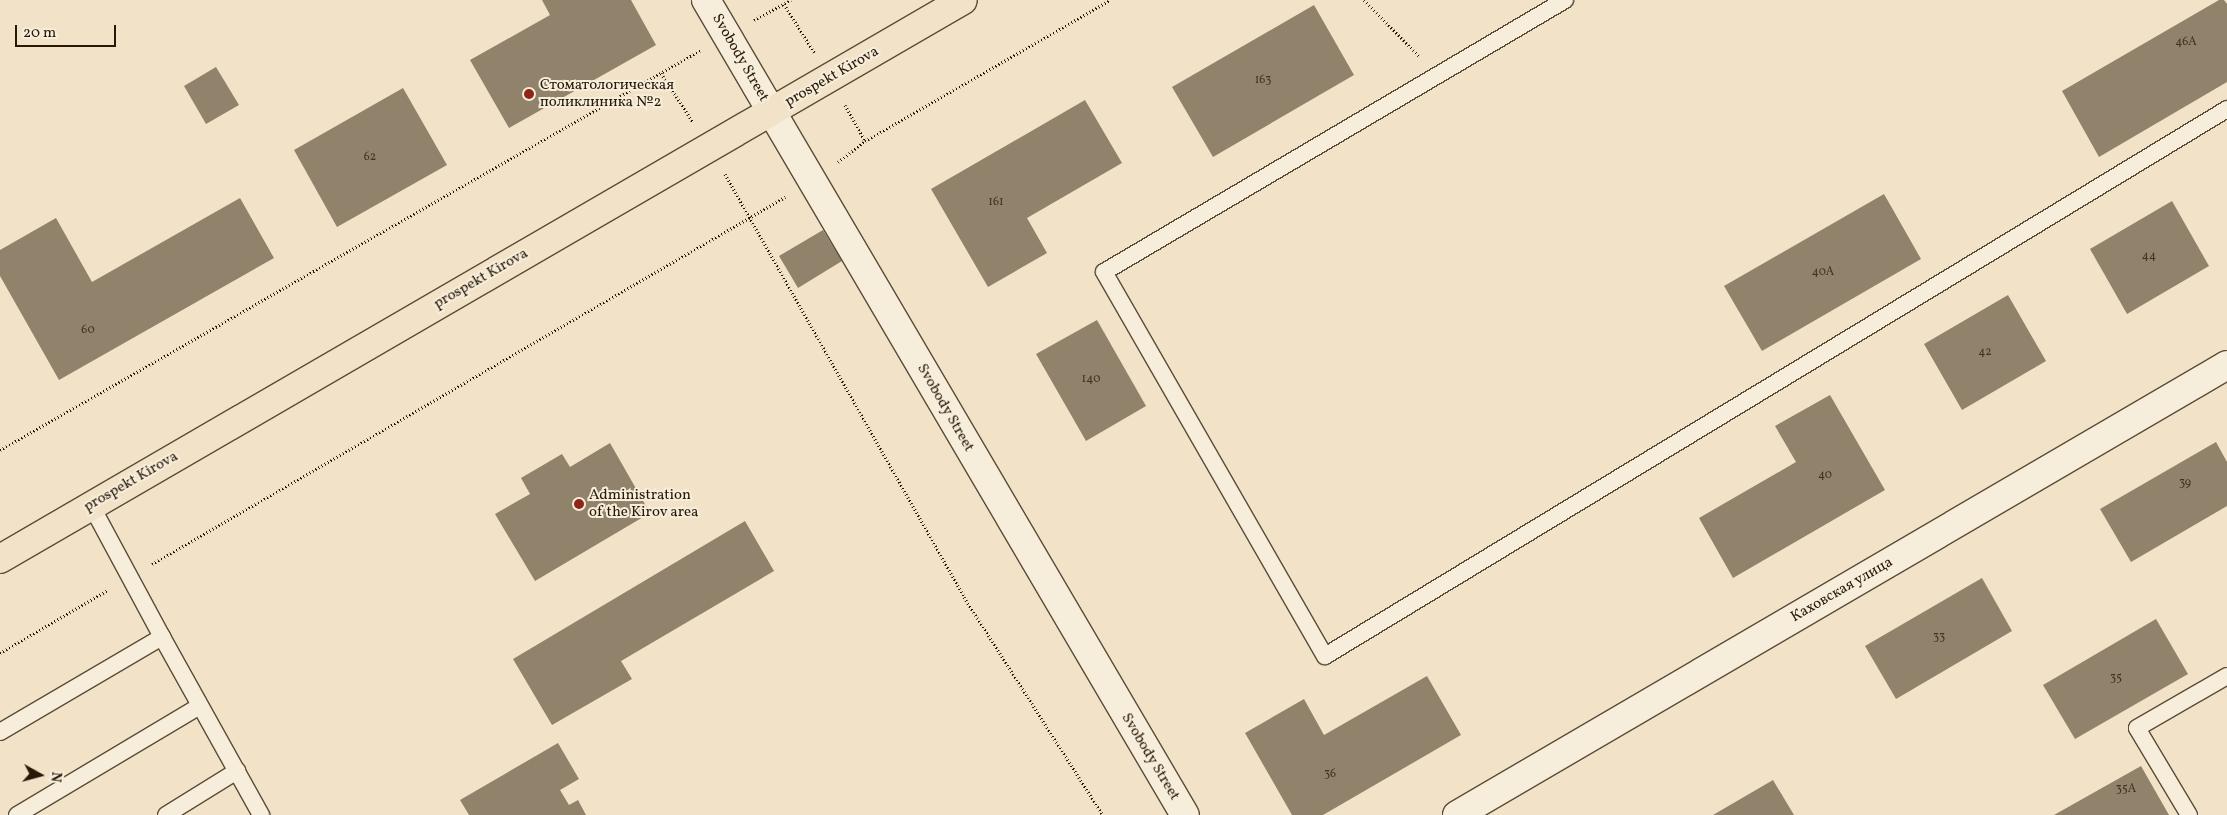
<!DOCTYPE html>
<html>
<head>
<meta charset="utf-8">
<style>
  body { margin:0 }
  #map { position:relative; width:2227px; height:815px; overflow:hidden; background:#f2e3c8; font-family:Vollkorn,serif }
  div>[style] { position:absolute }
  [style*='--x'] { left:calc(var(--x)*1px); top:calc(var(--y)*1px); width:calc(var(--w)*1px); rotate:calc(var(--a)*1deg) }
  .building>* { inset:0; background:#91826b }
  .path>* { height:3px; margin-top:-1.5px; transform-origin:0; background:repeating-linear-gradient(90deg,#281907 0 1px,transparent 0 3.5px) }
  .roads { filter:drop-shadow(1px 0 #5a4c37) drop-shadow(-1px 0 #5a4c37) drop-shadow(0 1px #5a4c37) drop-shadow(0 -1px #5a4c37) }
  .lane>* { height:16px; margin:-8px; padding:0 8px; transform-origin:8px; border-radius:8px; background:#f7eddb }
  .street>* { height:28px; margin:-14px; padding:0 14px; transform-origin:14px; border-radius:14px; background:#f7eddb }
  .secondary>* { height:28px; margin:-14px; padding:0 14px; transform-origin:14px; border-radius:14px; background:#f7eddb }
  .primary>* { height:28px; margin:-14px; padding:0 14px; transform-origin:14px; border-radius:14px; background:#f2e3c8 }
  .dots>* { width:14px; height:14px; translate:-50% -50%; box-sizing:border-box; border:2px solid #f7eddb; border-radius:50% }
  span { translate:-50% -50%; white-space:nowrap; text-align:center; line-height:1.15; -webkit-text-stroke:4px #f7eddb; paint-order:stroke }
  .number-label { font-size:12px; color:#423320 }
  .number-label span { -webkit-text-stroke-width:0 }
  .street-label { font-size:15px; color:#281907 }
  .poi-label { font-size:15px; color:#281907 }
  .left { translate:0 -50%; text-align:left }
  .north { position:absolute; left:15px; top:750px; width:50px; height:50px; -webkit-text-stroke:4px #f7eddb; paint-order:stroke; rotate:97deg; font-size:14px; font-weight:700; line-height:20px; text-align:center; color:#281907 }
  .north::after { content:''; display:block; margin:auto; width:18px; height:22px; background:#281907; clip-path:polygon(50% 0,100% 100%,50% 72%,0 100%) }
  .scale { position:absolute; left:15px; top:25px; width:101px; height:22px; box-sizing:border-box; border:2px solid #281907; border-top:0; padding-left:6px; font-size:15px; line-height:18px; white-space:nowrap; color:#281907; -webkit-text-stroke:4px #f7eddb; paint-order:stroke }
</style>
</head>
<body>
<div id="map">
  <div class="building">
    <i style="clip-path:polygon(542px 0,631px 0,656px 45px,509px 128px,470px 60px,550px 15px)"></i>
    <i style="clip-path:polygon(2219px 0,2224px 0,2227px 4px,2227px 82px,2099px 157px,2062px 91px)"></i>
    <i style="clip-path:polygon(1314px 5px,1354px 75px,1213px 157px,1172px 87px)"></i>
    <i style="clip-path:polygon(216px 67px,239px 105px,206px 124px,184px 86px)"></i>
    <i style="clip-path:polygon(403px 88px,447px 165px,337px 227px,294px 150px)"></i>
    <i style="clip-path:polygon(1085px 100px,1122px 163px,1027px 218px,1047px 253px,988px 287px,931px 189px)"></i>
    <i style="clip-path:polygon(1884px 194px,1921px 259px,1762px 351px,1724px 286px)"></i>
    <i style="clip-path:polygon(240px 198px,274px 258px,59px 380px,0 276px,0 250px,56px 218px,92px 282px)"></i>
    <i style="clip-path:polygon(2172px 201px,2209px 266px,2127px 314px,2090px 249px)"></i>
    <i style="clip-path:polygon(823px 230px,842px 261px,798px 288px,779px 256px)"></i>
    <i style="clip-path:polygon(2008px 295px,2046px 361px,1962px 410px,1924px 344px)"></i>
    <i style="clip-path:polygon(1097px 320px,1146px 406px,1086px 441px,1036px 354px)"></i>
    <i style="clip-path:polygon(1830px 395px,1885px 490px,1733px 578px,1699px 518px,1796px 462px,1775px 426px)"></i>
    <i style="clip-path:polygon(2216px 442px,2227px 462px,2227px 506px,2131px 562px,2100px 509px)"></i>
    <i style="clip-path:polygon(610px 443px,650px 513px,535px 581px,495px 514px,530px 494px,521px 478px,562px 454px,570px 467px)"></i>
    <i style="clip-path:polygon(745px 521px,774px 571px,621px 661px,632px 679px,552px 725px,513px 659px)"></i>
    <i style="clip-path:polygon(1982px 578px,2012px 631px,1896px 699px,1865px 646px)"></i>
    <i style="clip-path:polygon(2156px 619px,2188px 674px,2075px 739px,2043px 685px)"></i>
    <i style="clip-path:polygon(1427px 676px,1461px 735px,1323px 815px,1292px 815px,1245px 733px,1304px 699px,1324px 735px)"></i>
    <i style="clip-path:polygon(558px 743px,579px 779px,560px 790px,569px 805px,578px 800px,586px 815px,469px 815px,460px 800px)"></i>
    <i style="clip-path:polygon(2141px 766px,2169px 815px,2054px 815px)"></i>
    <i style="clip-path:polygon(1773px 780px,1794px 815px,1713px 815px)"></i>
  </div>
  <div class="path">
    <i style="--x:1364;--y:0;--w:80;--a:45.5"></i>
    <i style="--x:784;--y:4;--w:57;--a:58"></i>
    <i style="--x:754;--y:20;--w:42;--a:-28.4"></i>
    <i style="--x:661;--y:73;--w:59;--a:56.9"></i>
    <i style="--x:845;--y:105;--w:41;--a:60.9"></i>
    <i style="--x:838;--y:162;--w:34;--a:-38"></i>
    <i style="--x:865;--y:141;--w:283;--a:-29.9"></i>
    <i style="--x:725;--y:174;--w:486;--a:60.5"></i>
    <i style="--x:964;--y:597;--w:259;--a:57.5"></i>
    <i style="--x:0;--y:450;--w:807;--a:-29.71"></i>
    <i style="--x:152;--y:564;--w:732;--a:-30.1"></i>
    <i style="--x:0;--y:653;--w:125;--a:-30.3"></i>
  </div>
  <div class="roads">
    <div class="lane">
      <i style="--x:1565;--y:0;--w:535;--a:149.46"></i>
      <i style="--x:1104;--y:272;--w:443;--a:60.1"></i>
      <i style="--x:1325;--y:656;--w:1055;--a:-31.23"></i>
      <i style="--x:91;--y:505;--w:150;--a:61.7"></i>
      <i style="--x:162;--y:637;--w:204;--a:60.9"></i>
      <i style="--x:0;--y:732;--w:188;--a:-30.4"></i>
      <i style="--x:17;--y:815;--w:213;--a:-30.8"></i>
      <i style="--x:166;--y:815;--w:84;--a:-31.8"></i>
      <i style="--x:2189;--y:815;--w:101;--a:-120.9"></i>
      <i style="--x:2137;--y:728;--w:104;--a:-30"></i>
    </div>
    <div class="street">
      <i style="--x:1457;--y:815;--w:892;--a:-30.3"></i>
    </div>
    <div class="secondary">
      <i style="--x:706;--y:0;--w:945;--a:59.56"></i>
    </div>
    <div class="primary">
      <i style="--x:0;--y:559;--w:1113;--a:-30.13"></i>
    </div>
  </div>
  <div class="dots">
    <i style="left:529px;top:94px;background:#8f2418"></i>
    <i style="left:579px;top:504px;background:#8f2418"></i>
  </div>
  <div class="number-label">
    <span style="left:2186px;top:43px">46А</span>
    <span style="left:1263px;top:81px">163</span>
    <span style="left:370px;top:158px">62</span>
    <span style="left:996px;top:203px">161</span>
    <span style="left:2149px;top:257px">44</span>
    <span style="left:1823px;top:273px">40А</span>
    <span style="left:88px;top:331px">60</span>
    <span style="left:1985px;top:353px">42</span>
    <span style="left:1091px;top:380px">140</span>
    <span style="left:1825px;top:476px">40</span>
    <span style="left:2185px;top:484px">39</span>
    <span style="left:1939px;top:638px">33</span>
    <span style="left:2116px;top:679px">35</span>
    <span style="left:1330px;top:775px">36</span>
    <span style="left:2126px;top:790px">35А</span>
  </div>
  <div class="street-label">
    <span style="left:740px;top:58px;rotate:60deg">Svobody Street</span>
    <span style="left:832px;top:77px;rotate:-30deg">prospekt Kirova</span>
    <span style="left:481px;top:279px;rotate:-30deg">prospekt Kirova</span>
    <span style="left:945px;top:408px;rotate:60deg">Svobody Street</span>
    <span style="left:131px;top:482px;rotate:-30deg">prospekt Kirova</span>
    <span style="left:1842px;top:590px;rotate:-30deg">Каховская улица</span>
    <span style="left:1150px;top:757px;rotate:59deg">Svobody Street</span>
  </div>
  <div class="poi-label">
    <span class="left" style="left:540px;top:94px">Стоматологическая<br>поликлиника №2</span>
    <span class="left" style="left:589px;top:504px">Administration<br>of the Kirov area</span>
  </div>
  <div class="north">N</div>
  <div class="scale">20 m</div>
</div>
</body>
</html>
